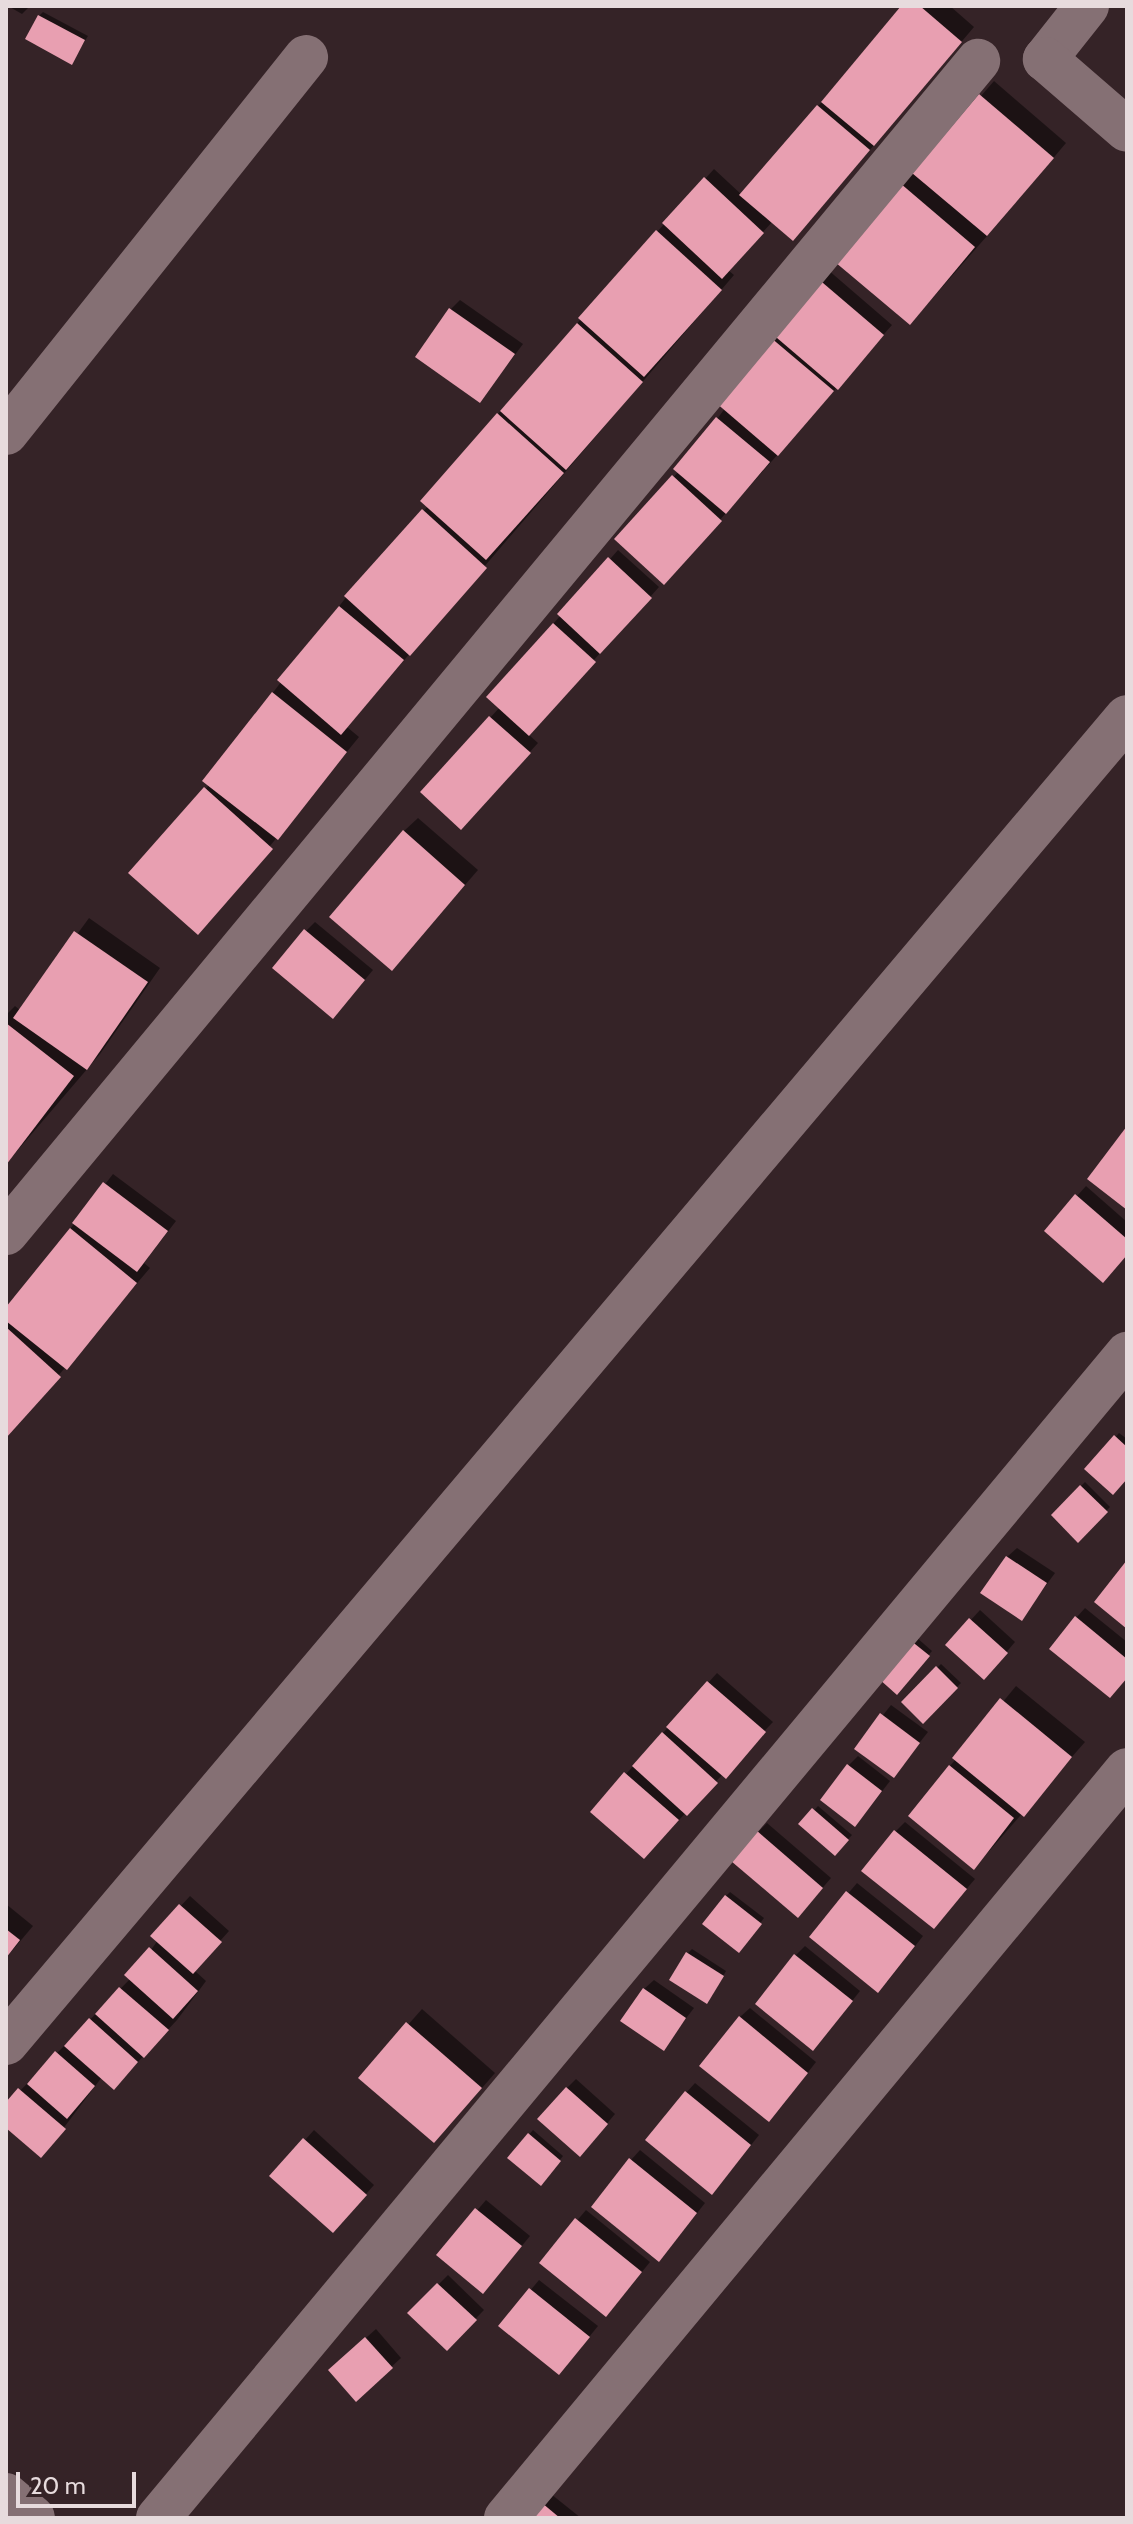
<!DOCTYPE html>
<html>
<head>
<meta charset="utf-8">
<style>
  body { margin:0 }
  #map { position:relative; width:1133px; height:2524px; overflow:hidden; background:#352327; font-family:Cabin,sans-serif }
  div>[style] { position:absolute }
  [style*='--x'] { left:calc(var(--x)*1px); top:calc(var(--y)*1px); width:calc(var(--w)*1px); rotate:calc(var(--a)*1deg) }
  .shadow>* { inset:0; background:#0007 }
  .building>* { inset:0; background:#e89fb1 }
  .minor>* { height:44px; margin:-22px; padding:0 22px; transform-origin:22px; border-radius:22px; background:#857074 }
  .tertiary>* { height:44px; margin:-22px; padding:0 22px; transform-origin:22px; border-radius:22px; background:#857074 }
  span { translate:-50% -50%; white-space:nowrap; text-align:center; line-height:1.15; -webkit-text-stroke:8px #352327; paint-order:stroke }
  .frame { position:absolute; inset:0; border:8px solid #e7dbdd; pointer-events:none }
  .scale { position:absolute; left:16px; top:2472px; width:120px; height:36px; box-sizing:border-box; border:4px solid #e7dbdd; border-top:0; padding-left:10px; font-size:24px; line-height:28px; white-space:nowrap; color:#e7dbdd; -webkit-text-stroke:6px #352327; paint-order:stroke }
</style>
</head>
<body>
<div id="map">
  <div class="shadow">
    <i style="clip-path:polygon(8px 6px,30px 6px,22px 14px)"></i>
    <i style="clip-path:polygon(904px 6px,950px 6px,974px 27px,807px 224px,773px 221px,728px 270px,734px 275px,347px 727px,359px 737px,211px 918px,131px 873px,210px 784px,205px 781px,347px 596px,428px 506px,422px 501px,657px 232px,714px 169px,742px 195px)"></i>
    <i style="clip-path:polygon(43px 12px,88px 36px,71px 63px,39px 16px)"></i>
    <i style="clip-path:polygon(994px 81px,1066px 143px,1001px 220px,923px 309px,837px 262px)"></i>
    <i style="clip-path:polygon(827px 269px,892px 325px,673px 573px,617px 539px,679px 471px)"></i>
    <i style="clip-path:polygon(460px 300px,523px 344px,480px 401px,451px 309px)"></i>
    <i style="clip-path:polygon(618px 550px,659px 587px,528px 734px,538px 743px,470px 818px,422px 792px,500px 707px,489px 697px)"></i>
    <i style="clip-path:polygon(418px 818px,478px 870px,405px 954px,404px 831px)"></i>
    <i style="clip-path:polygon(89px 918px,160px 968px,100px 1054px,6px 1164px,6px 1015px,15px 1006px,21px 1011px)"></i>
    <i style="clip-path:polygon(315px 922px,373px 970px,342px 1007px,306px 931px)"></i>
    <i style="clip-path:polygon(113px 1174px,176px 1221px,144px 1263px,150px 1268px,6px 1437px,6px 1311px)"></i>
    <i style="clip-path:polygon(1086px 1186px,1127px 1222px,1127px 1253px,1077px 1196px)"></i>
    <i style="clip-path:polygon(1119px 1433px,1127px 1439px,1127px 1476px,1087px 1469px)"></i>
    <i style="clip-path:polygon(1085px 1482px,1110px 1507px,1078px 1540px,1053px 1515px)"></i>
    <i style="clip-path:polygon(1017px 1548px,1055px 1573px,1022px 1618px,1007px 1557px)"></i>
    <i style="clip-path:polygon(1085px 1608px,1127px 1642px,1127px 1677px,1076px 1618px)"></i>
    <i style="clip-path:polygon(980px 1610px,1015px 1642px,993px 1668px,948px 1645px)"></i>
    <i style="clip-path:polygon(916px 1637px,932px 1651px,901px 1688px)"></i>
    <i style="clip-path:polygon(941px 1664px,961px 1683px,923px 1721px,903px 1702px)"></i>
    <i style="clip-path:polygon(717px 1673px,773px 1722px,653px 1847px,626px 1774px)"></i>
    <i style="clip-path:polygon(1016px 1686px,1085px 1742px,983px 1858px,950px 1766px)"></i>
    <i style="clip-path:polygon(891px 1705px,928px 1732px,894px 1775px,857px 1748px)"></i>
    <i style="clip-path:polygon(858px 1756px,890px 1781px,864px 1815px,848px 1766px)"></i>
    <i style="clip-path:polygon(818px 1806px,852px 1835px,835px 1853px,801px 1824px)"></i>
    <i style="clip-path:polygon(905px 1822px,975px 1879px,934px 1927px,895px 1832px)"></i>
    <i style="clip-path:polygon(767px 1823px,831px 1878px,807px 1906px,758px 1832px)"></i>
    <i style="clip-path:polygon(857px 1883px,923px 1936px,887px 1982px,811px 1937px)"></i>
    <i style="clip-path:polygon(730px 1892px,764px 1918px,743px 1946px,726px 1896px)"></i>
    <i style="clip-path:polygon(190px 1896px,229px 1931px,194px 1970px,206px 1981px,177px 2020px,123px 2078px,102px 2077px,50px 2146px,6px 2125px,6px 2105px,131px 1978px,158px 1940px,153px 1936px)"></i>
    <i style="clip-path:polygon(6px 1904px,33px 1926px,6px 1958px)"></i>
    <i style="clip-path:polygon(805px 1946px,860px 1991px,822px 2039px,795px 1956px)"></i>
    <i style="clip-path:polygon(692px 1949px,726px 1971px,711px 1997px,688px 1953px)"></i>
    <i style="clip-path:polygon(654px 1980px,694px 2008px,663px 2048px,644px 1989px)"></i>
    <i style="clip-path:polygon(750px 2008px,816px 2062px,778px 2111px,740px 2017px)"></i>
    <i style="clip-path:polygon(422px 2009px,495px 2073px,448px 2127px,361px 2078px)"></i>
    <i style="clip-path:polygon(576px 2079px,615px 2114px,589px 2145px,567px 2088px)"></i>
    <i style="clip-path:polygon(695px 2083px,759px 2135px,721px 2183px,686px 2093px)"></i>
    <i style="clip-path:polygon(314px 2130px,374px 2185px,342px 2221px,305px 2140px)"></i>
    <i style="clip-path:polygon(533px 2130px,563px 2156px,544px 2179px,510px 2157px)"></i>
    <i style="clip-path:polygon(640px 2150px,705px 2203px,668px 2250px,631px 2160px)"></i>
    <i style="clip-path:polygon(486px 2200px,530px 2236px,492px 2282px,439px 2255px)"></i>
    <i style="clip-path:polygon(586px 2210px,650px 2262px,615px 2305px,542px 2262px)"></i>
    <i style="clip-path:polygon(448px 2275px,484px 2310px,447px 2348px,410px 2313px)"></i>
    <i style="clip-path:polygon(539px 2280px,598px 2326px,568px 2363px,501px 2326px)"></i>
    <i style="clip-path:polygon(376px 2329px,401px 2358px,356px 2399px,340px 2361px)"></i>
    <i style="clip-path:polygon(546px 2490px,581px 2518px,522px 2518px)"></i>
  </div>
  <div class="building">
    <i style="clip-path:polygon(901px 6px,920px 6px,962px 42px,874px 146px,821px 102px)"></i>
    <i style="clip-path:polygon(38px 15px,85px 40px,72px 65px,25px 39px)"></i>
    <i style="clip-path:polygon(979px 94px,1054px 158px,987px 236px,912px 173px)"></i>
    <i style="clip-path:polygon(817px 105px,870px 150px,793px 241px,739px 195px)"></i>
    <i style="clip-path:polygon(704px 177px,764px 233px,722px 279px,662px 223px)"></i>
    <i style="clip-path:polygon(900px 183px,975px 247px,910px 325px,835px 262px)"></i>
    <i style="clip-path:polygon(656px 230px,722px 290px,644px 377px,578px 318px)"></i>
    <i style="clip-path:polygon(816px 277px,884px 335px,838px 390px,770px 332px)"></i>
    <i style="clip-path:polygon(449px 308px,515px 354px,480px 403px,415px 357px)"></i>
    <i style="clip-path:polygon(577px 323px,643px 382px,566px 470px,500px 411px)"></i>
    <i style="clip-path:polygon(770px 337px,834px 391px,778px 456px,715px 402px)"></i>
    <i style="clip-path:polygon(497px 413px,564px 473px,486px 560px,420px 501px)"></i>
    <i style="clip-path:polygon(716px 417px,770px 462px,726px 514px,673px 469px)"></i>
    <i style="clip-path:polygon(672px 475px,722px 521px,664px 585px,614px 539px)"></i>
    <i style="clip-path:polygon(422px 509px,487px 568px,410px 656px,344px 596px)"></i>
    <i style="clip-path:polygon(608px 557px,652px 598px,600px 654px,557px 614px)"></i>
    <i style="clip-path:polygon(339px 606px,404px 660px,341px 735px,277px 680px)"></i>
    <i style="clip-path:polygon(553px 623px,596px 662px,529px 736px,486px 697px)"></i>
    <i style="clip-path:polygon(272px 692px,347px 752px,278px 840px,202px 781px)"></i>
    <i style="clip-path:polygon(489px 716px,531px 753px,461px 830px,420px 792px)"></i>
    <i style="clip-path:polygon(204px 787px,273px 849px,198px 935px,128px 873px)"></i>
    <i style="clip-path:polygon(403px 830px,465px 885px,392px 971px,329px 917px)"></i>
    <i style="clip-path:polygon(304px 929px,365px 980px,333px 1019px,272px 968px)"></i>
    <i style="clip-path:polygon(74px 931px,148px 982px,87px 1070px,13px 1018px)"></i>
    <i style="clip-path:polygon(6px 1023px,74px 1076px,6px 1165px)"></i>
    <i style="clip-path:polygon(1127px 1126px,1127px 1210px,1087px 1179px)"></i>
    <i style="clip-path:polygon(103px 1182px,168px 1231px,137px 1272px,72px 1223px)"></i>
    <i style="clip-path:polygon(1075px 1194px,1127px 1239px,1127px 1255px,1103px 1283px,1044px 1231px)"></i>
    <i style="clip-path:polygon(70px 1228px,137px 1283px,67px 1370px,6px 1321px,6px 1307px)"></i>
    <i style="clip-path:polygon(6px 1327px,61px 1377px,6px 1438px)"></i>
    <i style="clip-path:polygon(1114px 1435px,1127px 1447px,1127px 1479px,1113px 1495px,1084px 1469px)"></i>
    <i style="clip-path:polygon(1080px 1485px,1108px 1512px,1078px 1543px,1051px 1515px)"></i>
    <i style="clip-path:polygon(1006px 1556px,1047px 1583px,1022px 1621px,980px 1593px)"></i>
    <i style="clip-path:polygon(1127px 1560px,1127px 1629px,1094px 1602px)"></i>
    <i style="clip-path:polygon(1075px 1616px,1127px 1659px,1127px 1678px,1110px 1698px,1049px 1649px)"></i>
    <i style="clip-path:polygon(969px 1618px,1008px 1653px,984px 1680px,945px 1645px)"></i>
    <i style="clip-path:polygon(910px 1640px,930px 1656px,897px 1695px,878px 1678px)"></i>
    <i style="clip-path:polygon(936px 1666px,958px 1688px,923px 1724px,901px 1702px)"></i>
    <i style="clip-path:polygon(707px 1681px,766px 1732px,726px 1779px,666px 1727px)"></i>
    <i style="clip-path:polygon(1000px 1698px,1072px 1757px,1024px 1817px,952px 1758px)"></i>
    <i style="clip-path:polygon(880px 1713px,920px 1743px,894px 1778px,854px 1749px)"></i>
    <i style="clip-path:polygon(662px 1732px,718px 1783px,687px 1816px,632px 1766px)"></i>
    <i style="clip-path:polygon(847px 1764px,882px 1791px,855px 1827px,820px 1800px)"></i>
    <i style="clip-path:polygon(949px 1765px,1014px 1818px,974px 1870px,908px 1816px)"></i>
    <i style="clip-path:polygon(624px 1772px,679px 1820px,644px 1859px,590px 1812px)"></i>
    <i style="clip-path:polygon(812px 1808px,849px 1840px,835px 1856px,798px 1824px)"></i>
    <i style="clip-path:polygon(756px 1830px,823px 1888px,798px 1918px,731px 1861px)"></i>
    <i style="clip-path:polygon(894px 1830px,967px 1889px,934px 1929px,861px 1871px)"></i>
    <i style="clip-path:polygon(846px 1891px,915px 1946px,878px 1993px,809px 1937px)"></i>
    <i style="clip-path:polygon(725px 1895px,762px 1924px,739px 1953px,702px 1924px)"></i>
    <i style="clip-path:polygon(179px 1904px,222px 1942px,193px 1974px,150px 1936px)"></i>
    <i style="clip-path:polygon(6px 1929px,20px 1940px,6px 1958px)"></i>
    <i style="clip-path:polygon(149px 1947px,198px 1991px,173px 2019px,124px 1975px)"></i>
    <i style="clip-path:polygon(686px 1952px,724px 1976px,707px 2004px,669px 1980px)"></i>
    <i style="clip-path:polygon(794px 1954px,853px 2001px,813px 2051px,755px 2004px)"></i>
    <i style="clip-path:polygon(119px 1987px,169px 2030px,144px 2058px,95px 2014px)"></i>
    <i style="clip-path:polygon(643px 1988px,686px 2018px,664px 2051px,620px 2021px)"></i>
    <i style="clip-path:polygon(739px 2016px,808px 2073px,769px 2122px,699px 2066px)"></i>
    <i style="clip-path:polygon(89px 2018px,138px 2062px,114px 2090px,64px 2046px)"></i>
    <i style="clip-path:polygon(406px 2022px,482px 2088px,434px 2143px,358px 2078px)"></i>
    <i style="clip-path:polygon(55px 2051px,95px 2086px,67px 2119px,27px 2084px)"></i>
    <i style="clip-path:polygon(566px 2087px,608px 2124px,580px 2157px,537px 2119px)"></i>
    <i style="clip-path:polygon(18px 2088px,66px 2129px,41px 2158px,6px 2128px,6px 2102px)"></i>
    <i style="clip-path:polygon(685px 2091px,751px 2145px,712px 2195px,645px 2140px)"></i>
    <i style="clip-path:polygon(528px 2133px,561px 2161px,541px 2186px,507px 2158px)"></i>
    <i style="clip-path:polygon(303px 2138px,367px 2195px,333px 2233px,269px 2176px)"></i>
    <i style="clip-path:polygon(629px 2158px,697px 2213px,659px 2262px,591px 2207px)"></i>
    <i style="clip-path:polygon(475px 2208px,522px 2246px,483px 2294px,436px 2255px)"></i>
    <i style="clip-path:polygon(575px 2218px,642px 2272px,606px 2317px,539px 2263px)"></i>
    <i style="clip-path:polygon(437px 2283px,477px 2320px,447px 2351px,407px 2313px)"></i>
    <i style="clip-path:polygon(529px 2288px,590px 2337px,559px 2375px,498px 2326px)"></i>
    <i style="clip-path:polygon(365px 2337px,393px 2368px,356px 2402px,328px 2370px)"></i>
    <i style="clip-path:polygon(536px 2498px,560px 2518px,519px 2518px)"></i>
  </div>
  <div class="minor">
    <i style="--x:1087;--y:6;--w:68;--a:128.4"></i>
    <i style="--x:1045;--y:59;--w:108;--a:40.9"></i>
    <i style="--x:6;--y:433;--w:481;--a:-51.4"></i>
    <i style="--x:6;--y:1233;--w:1523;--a:-50.33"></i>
    <i style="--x:6;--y:2043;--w:1736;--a:-49.79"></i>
    <i style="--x:158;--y:2518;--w:1515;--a:-50.22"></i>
    <i style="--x:506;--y:2518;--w:972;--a:-50.3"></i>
  </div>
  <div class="tertiary">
    <i style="--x:6;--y:2495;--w:35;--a:40"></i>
  </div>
  <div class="frame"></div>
  <div class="scale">20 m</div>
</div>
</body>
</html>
